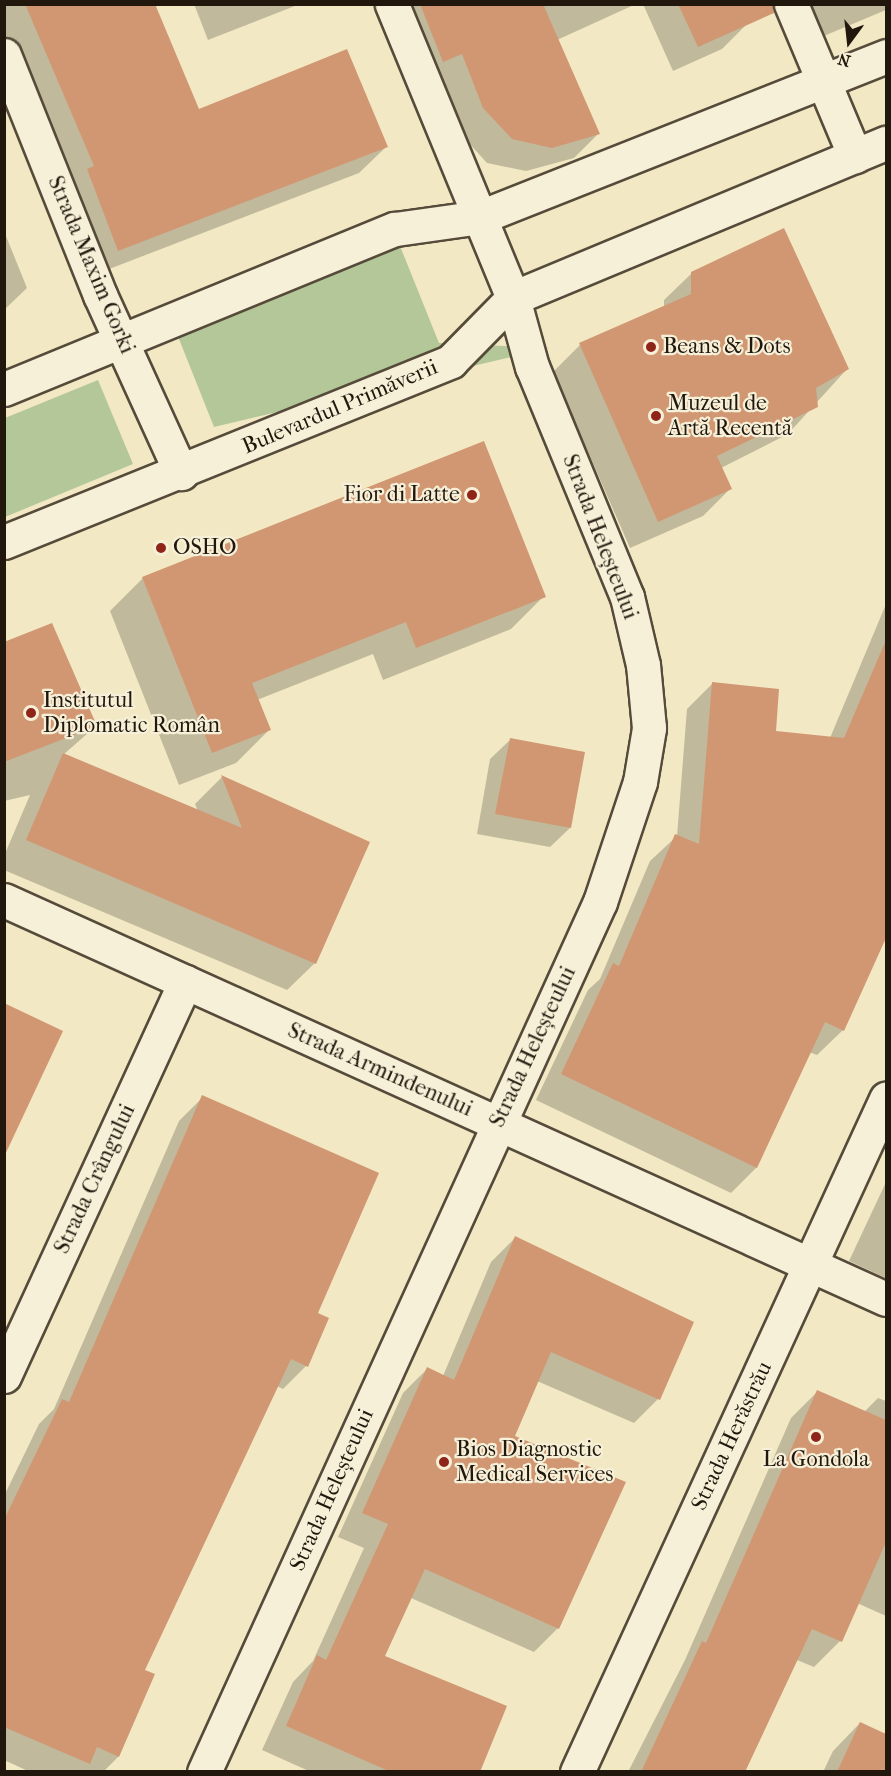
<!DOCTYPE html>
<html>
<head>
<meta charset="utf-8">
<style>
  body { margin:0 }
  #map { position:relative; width:891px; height:1776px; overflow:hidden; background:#f2e8c3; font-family:"IM FELL French Canon",serif }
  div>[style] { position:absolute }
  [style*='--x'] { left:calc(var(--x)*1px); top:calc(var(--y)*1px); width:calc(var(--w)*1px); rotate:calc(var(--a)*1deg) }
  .green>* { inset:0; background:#b4c798 }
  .shadow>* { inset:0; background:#0003 }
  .building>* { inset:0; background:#d19773 }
  .roads { filter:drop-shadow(2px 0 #564b3a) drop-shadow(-2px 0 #564b3a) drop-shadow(0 2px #564b3a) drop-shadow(0 -2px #564b3a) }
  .minor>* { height:33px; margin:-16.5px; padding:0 16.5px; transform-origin:16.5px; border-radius:16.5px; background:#f7f0d8 }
  .dots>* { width:16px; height:16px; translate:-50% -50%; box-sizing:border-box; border:3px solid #f7f0d8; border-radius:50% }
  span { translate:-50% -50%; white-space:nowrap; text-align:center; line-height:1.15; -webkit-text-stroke:4.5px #f7f0d8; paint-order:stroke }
  .street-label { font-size:22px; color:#22170d }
  .poi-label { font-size:22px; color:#22170d }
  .left { translate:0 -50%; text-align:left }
  .right { translate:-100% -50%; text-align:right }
  .frame { position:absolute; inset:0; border:6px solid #22170d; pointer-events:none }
  .north { position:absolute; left:819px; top:12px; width:60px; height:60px; -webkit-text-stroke:4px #f7f0d8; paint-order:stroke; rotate:195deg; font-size:16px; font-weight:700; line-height:24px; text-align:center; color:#22170d }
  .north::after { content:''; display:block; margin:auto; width:21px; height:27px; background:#22170d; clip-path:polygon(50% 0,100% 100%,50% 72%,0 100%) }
</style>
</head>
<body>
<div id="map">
  <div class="green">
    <i style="clip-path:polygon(400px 246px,439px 343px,549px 348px,214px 427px,177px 334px)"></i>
    <i style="clip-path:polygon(98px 380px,133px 464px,5px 517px,5px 418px)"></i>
  </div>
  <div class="shadow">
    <i style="clip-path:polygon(4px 4px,153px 4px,198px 111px,386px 147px,359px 173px,91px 276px,4px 43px)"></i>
    <i style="clip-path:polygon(194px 4px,300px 4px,208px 40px)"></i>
    <i style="clip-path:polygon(386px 4px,636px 4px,557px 40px,598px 134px,574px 158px,526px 171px,487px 163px,459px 132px)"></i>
    <i style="clip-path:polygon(643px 4px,738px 4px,747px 24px,722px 49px,673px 71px)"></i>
    <i style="clip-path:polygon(790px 4px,886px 4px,886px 10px,807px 43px)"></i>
    <i style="clip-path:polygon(4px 231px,27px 288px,4px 310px)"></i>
    <i style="clip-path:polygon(692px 273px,847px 369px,788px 434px,721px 468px,730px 489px,703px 516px,630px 548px,553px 372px,580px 345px,664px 307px,664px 300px)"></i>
    <i style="clip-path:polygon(143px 578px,544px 596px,511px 629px,383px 680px,373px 654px,257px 700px,269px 730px,236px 763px,179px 785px,110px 611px)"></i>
    <i style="clip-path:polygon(886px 604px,886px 929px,843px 1030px,817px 1055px,809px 1052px,756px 1168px,731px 1193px,536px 1100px,588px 990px,600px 979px,650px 861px,677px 836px,687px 709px,712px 684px,775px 732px,830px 738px)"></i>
    <i style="clip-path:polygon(4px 643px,96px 726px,63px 755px,198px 811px,195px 804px,222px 777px,368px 843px,315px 963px,287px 990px,4px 870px,4px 856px,30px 795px,4px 801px)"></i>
    <i style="clip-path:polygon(510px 740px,570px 828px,550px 847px,477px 834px,490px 759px)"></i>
    <i style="clip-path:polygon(203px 1097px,316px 1314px,306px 1366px,283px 1389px,277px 1386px,143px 1670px,153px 1675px,118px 1757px,103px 1772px,30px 1772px,4px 1760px,4px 1496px,39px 1424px,54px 1409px,179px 1121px)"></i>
    <i style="clip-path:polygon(886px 1182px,886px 1278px,849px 1261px)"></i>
    <i style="clip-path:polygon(515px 1238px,658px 1399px,634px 1423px,537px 1381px,513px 1436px,558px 1628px,534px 1652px,411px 1598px,383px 1657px,479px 1772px,311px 1772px,262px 1750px,293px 1682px,313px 1661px,364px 1548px,338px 1537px,403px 1393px,427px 1369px,443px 1376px,491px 1262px)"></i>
    <i style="clip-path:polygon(817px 1392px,864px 1412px,878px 1398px,886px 1401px,886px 1509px,875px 1536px,886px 1542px,886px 1616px,857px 1603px,840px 1641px,814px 1667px,797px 1660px,743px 1772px,628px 1772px,685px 1660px,791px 1418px)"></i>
    <i style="clip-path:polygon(860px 1723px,886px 1735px,886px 1772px,823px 1772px,833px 1751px)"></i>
  </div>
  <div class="building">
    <i style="clip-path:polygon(25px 4px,155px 4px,199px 109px,347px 49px,388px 147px,118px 251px,87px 169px,94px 166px)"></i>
    <i style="clip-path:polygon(420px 4px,543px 4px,600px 134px,552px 148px,512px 139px,483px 108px,462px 54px,443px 62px)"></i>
    <i style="clip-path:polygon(678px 4px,773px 4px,774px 13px,698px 47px)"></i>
    <i style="clip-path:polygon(784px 228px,849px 369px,816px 388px,818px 407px,717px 456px,732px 489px,658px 522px,579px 343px,691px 294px,691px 272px)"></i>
    <i style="clip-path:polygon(484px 441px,546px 597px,416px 648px,406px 622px,252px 683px,271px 730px,212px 753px,142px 577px)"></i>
    <i style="clip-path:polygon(52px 623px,97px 726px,4px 762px,4px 642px)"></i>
    <i style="clip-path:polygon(886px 640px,886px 938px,844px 1031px,825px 1022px,757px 1168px,561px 1074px,613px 963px,619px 966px,675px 834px,699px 844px,712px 682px,779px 689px,776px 731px,844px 738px)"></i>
    <i style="clip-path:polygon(510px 738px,585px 752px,571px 828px,495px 814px)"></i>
    <i style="clip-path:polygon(63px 753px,242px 828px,221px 775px,370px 842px,316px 964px,26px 840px)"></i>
    <i style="clip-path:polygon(4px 1003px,63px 1031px,4px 1157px)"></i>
    <i style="clip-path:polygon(202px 1095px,379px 1173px,318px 1313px,329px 1318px,308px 1367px,291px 1359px,145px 1670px,155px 1674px,119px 1757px,97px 1747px,90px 1764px,4px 1727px,4px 1520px,62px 1399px,69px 1402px)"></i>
    <i style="clip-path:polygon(515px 1236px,694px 1322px,660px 1400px,551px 1352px,515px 1436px,626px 1482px,559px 1629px,425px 1569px,385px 1656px,507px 1706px,480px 1772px,391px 1772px,286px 1726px,317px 1655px,326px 1660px,388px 1524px,362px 1513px,427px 1367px,454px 1380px)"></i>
    <i style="clip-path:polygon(817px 1390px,886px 1420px,886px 1542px,842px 1642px,812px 1629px,745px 1772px,641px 1772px,702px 1641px,706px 1643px)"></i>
    <i style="clip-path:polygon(860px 1722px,886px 1734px,886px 1772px,837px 1772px)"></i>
  </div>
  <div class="roads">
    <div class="minor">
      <i style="--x:791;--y:4;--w:165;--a:67.2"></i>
      <i style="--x:4;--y:55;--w:258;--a:68.2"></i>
      <i style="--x:100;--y:295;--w:196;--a:65.5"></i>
      <i style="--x:4;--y:389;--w:422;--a:-22.3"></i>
      <i style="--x:395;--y:229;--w:86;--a:-8"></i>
      <i style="--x:480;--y:217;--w:437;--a:-21.6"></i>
      <i style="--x:4;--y:542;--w:482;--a:-22"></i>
      <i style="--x:451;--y:361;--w:88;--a:-45.5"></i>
      <i style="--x:513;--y:298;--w:404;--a:-22.6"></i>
      <i style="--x:4;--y:900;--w:968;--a:24.34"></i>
      <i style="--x:4;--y:1376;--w:434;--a:-65.3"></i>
      <i style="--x:204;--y:1772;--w:956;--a:-65.53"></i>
      <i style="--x:600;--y:902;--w:126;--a:-71.6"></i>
      <i style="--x:640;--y:782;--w:55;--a:-80.5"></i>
      <i style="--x:649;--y:728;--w:63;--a:-95.4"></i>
      <i style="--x:643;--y:665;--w:70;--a:-103.2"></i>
      <i style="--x:627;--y:597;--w:249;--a:-112.4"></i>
      <i style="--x:532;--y:367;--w:72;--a:-105.4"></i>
      <i style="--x:513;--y:298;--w:318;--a:-112.4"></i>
      <i style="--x:577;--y:1772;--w:741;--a:-65.34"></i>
    </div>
  </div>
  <div class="dots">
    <i style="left:651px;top:347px;background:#8f2418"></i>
    <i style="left:656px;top:416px;background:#8f2418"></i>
    <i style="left:472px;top:495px;background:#8f2418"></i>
    <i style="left:161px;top:548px;background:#8f2418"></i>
    <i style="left:31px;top:713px;background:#8f2418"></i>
    <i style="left:816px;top:1437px;background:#8f2418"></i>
    <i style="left:444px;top:1462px;background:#8f2418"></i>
  </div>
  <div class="street-label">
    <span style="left:91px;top:265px;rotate:67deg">Strada Maxim Gorki</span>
    <span style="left:340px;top:407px;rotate:-23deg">Bulevardul Primăverii</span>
    <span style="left:600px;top:537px;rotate:69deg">Strada Heleșteului</span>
    <span style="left:533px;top:1047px;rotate:-65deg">Strada Heleșteului</span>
    <span style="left:380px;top:1070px;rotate:24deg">Strada Armindenului</span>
    <span style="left:95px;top:1179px;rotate:-65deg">Strada Crângului</span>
    <span style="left:732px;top:1436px;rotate:-65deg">Strada Herăstrău</span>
    <span style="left:332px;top:1490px;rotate:-66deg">Strada Heleșteului</span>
  </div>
  <div class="poi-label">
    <span class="left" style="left:663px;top:347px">Beans &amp; Dots</span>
    <span class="left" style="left:668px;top:416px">Muzeul de<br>Artă Recentă</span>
    <span class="right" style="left:460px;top:495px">Fior di Latte</span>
    <span class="left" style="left:173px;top:548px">OSHO</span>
    <span class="left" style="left:43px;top:713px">Institutul<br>Diplomatic Român</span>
    <span class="left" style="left:456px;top:1462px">Bios Diagnostic<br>Medical Services</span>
    <span style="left:816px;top:1460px">La Gondola</span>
  </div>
  <div class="frame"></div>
  <div class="north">N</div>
</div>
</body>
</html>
